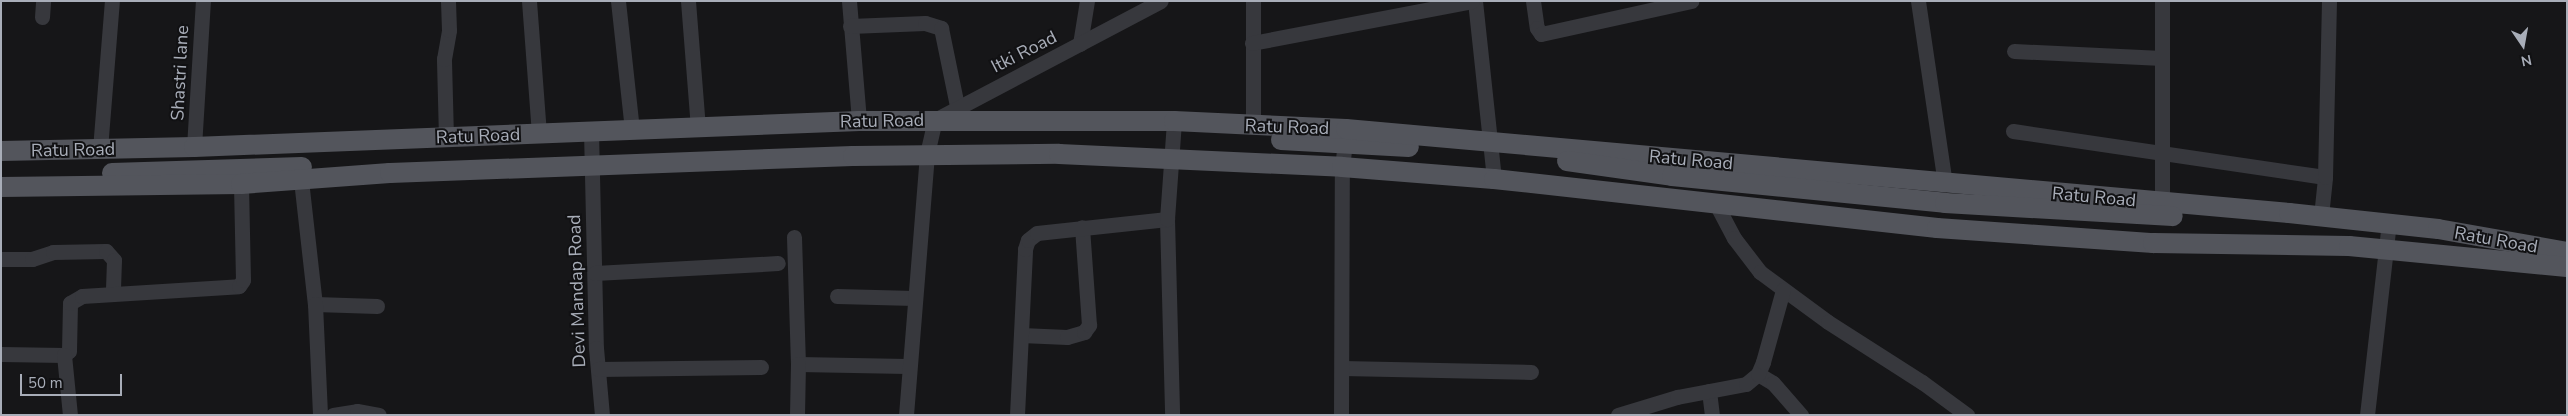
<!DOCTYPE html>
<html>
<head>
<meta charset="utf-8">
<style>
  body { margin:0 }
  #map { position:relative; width:2568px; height:416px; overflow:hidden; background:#161618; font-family:"Nunito Sans",sans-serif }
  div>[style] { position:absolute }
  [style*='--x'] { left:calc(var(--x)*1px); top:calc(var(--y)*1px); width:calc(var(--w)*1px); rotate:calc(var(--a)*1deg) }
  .minor>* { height:15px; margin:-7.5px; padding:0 7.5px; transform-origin:7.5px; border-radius:7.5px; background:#37383d }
  .major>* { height:20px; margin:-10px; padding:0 10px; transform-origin:10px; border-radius:10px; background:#53555c }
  span { translate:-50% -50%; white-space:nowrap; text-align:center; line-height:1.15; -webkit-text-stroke:4px #111113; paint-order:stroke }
  .street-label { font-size:18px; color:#a8adb8 }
  .frame { position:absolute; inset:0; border:2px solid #a8adb8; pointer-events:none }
  .north { position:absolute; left:2498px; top:20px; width:50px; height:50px; -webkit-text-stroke:4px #111113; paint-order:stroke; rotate:168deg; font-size:14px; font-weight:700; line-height:20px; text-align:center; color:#a8adb8 }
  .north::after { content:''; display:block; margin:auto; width:18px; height:22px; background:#a8adb8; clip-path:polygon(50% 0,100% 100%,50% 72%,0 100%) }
  .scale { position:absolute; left:20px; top:374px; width:102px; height:22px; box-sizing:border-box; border:2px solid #a8adb8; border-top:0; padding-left:6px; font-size:15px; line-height:18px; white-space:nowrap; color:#a8adb8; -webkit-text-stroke:4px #111113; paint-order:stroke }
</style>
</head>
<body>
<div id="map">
  <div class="minor">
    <i style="--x:529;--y:1;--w:133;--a:85.7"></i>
    <i style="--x:618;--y:1;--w:130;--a:83.8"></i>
    <i style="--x:688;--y:1;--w:126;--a:85.5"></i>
    <i style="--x:849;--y:1;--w:120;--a:85.2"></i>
    <i style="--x:1253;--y:1;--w:125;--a:90"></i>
    <i style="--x:1475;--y:1;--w:179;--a:83.9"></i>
    <i style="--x:1533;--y:1;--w:27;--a:82"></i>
    <i style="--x:1537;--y:28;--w:7;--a:56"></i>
    <i style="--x:1541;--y:34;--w:154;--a:-12.4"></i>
    <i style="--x:1918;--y:1;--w:185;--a:81.6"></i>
    <i style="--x:42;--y:17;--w:16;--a:-86"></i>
    <i style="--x:850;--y:26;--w:75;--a:-2.3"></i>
    <i style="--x:925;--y:23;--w:17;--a:17"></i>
    <i style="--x:941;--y:28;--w:80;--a:78.4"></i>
    <i style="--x:1252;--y:43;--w:224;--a:-10.8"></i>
    <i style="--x:1080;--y:44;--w:44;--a:-80.8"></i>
    <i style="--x:2014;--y:51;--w:148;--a:2.7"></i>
    <i style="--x:591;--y:131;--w:217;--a:88.7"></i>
    <i style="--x:596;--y:348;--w:67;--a:84.9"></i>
    <i style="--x:2013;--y:131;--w:315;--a:8.4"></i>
    <i style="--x:446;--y:137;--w:78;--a:-91.5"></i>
    <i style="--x:444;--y:59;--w:29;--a:-80"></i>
    <i style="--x:449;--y:30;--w:29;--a:-92"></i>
    <i style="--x:194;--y:147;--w:146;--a:-86.5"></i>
    <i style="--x:100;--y:149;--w:148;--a:-85.4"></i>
    <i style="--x:301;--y:180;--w:125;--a:83.6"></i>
    <i style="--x:315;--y:304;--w:62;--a:1.8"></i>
    <i style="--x:1715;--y:202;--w:41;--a:62.2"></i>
    <i style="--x:1734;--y:238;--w:43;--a:52.6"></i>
    <i style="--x:1760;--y:272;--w:84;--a:36.3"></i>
    <i style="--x:1828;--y:322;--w:112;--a:32.6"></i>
    <i style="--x:1922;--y:382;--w:56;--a:36.3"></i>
    <i style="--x:2162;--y:202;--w:201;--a:-90"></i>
    <i style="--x:2321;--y:216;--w:39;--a:-84"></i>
    <i style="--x:2325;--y:177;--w:176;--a:-88.7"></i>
    <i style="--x:1167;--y:219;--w:196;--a:88.5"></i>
    <i style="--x:794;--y:237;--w:127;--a:88.2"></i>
    <i style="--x:798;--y:364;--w:109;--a:1.1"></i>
    <i style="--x:1;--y:259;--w:31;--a:0"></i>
    <i style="--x:32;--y:259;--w:22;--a:-18"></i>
    <i style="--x:53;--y:252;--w:53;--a:-1.1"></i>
    <i style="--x:106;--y:251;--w:12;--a:48"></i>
    <i style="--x:114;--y:260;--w:34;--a:92"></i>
    <i style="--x:595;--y:273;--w:183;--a:-3.1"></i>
    <i style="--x:837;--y:296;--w:77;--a:1.5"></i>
    <i style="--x:315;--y:304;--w:111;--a:87.4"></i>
    <i style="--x:1021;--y:335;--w:46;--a:2.5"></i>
    <i style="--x:1067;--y:337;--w:18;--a:-16"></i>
    <i style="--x:1084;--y:332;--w:9;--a:-54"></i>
    <i style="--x:1089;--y:325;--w:98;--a:-94.1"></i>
    <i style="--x:1;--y:354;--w:63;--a:0.9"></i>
    <i style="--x:64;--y:355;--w:6;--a:-39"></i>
    <i style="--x:69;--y:351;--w:48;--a:-88.8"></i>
    <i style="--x:70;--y:303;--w:14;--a:-30"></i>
    <i style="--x:82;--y:296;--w:157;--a:-3.6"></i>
    <i style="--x:239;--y:286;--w:7;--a:-56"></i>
    <i style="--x:243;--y:280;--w:96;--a:-91.2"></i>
    <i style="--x:64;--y:355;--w:60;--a:84.3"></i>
    <i style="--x:1342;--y:368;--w:189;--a:1.2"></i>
    <i style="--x:598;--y:369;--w:163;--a:-0.7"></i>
    <i style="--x:1758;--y:374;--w:17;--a:31"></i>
    <i style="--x:1773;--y:383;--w:43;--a:48.8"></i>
    <i style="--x:1709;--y:391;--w:24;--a:83"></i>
    <i style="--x:333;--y:415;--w:24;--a:-9"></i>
    <i style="--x:357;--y:411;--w:22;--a:10"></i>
    <i style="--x:797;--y:415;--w:51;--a:-88.9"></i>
    <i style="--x:906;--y:415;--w:262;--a:-85.4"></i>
    <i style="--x:927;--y:154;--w:35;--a:-77"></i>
    <i style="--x:935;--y:120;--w:255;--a:-27.8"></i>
    <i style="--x:1017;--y:415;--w:166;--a:-87.2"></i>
    <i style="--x:1025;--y:249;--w:9;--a:-72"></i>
    <i style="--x:1028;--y:240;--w:11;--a:-38"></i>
    <i style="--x:1037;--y:233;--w:131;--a:-6.1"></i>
    <i style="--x:1167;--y:219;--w:98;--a:-85.9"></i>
    <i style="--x:1341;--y:415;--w:248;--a:-89.8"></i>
    <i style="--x:1342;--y:167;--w:34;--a:-83"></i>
    <i style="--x:1618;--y:415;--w:62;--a:-17"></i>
    <i style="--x:1677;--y:397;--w:70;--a:-10.7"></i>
    <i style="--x:1746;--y:384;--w:16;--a:-40"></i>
    <i style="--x:1758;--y:374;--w:13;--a:-67"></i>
    <i style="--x:1763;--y:362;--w:75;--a:-74.5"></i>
    <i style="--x:2367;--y:415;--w:193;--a:-83.5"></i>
  </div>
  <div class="major">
    <i style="--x:1281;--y:140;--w:128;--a:3.1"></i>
    <i style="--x:1;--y:151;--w:193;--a:-1.2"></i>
    <i style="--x:194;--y:147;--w:666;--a:-2.24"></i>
    <i style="--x:859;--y:121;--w:315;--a:0"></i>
    <i style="--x:1174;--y:121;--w:172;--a:2.7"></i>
    <i style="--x:1346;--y:129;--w:947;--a:5.09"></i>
    <i style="--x:2289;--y:213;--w:150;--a:6.1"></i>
    <i style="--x:2438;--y:229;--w:131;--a:10.1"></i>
    <i style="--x:1567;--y:161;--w:106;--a:8.1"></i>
    <i style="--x:1672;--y:176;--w:274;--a:5.6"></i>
    <i style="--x:1945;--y:203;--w:228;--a:3.3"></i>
    <i style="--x:112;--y:173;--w:190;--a:-1.8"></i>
    <i style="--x:1;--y:187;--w:240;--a:-0.7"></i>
    <i style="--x:241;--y:184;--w:149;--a:-4.2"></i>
    <i style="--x:390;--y:173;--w:463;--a:-2.1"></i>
    <i style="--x:853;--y:156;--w:206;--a:-0.6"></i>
    <i style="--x:1059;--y:154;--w:283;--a:2.6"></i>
    <i style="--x:1342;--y:167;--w:152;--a:4.5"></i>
    <i style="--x:1494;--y:179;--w:446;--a:6.3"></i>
    <i style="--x:1937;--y:228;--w:217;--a:4"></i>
    <i style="--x:2153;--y:243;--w:196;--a:0.9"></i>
    <i style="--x:2349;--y:246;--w:219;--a:5.5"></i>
  </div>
  <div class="street-label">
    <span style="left:1024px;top:52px;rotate:-27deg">Itki Road</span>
    <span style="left:180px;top:73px;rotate:-87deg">Shastri lane</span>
    <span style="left:882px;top:121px;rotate:-1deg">Ratu Road</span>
    <span style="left:1287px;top:127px;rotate:2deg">Ratu Road</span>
    <span style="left:478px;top:136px;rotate:-2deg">Ratu Road</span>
    <span style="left:73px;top:150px;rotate:-1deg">Ratu Road</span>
    <span style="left:1691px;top:160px;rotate:5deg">Ratu Road</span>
    <span style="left:2094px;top:197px;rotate:5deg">Ratu Road</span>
    <span style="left:2496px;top:240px;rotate:10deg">Ratu Road</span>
    <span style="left:577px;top:291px;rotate:-92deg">Devi Mandap Road</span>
  </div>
  <div class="frame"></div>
  <div class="north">N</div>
  <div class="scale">50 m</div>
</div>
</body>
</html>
